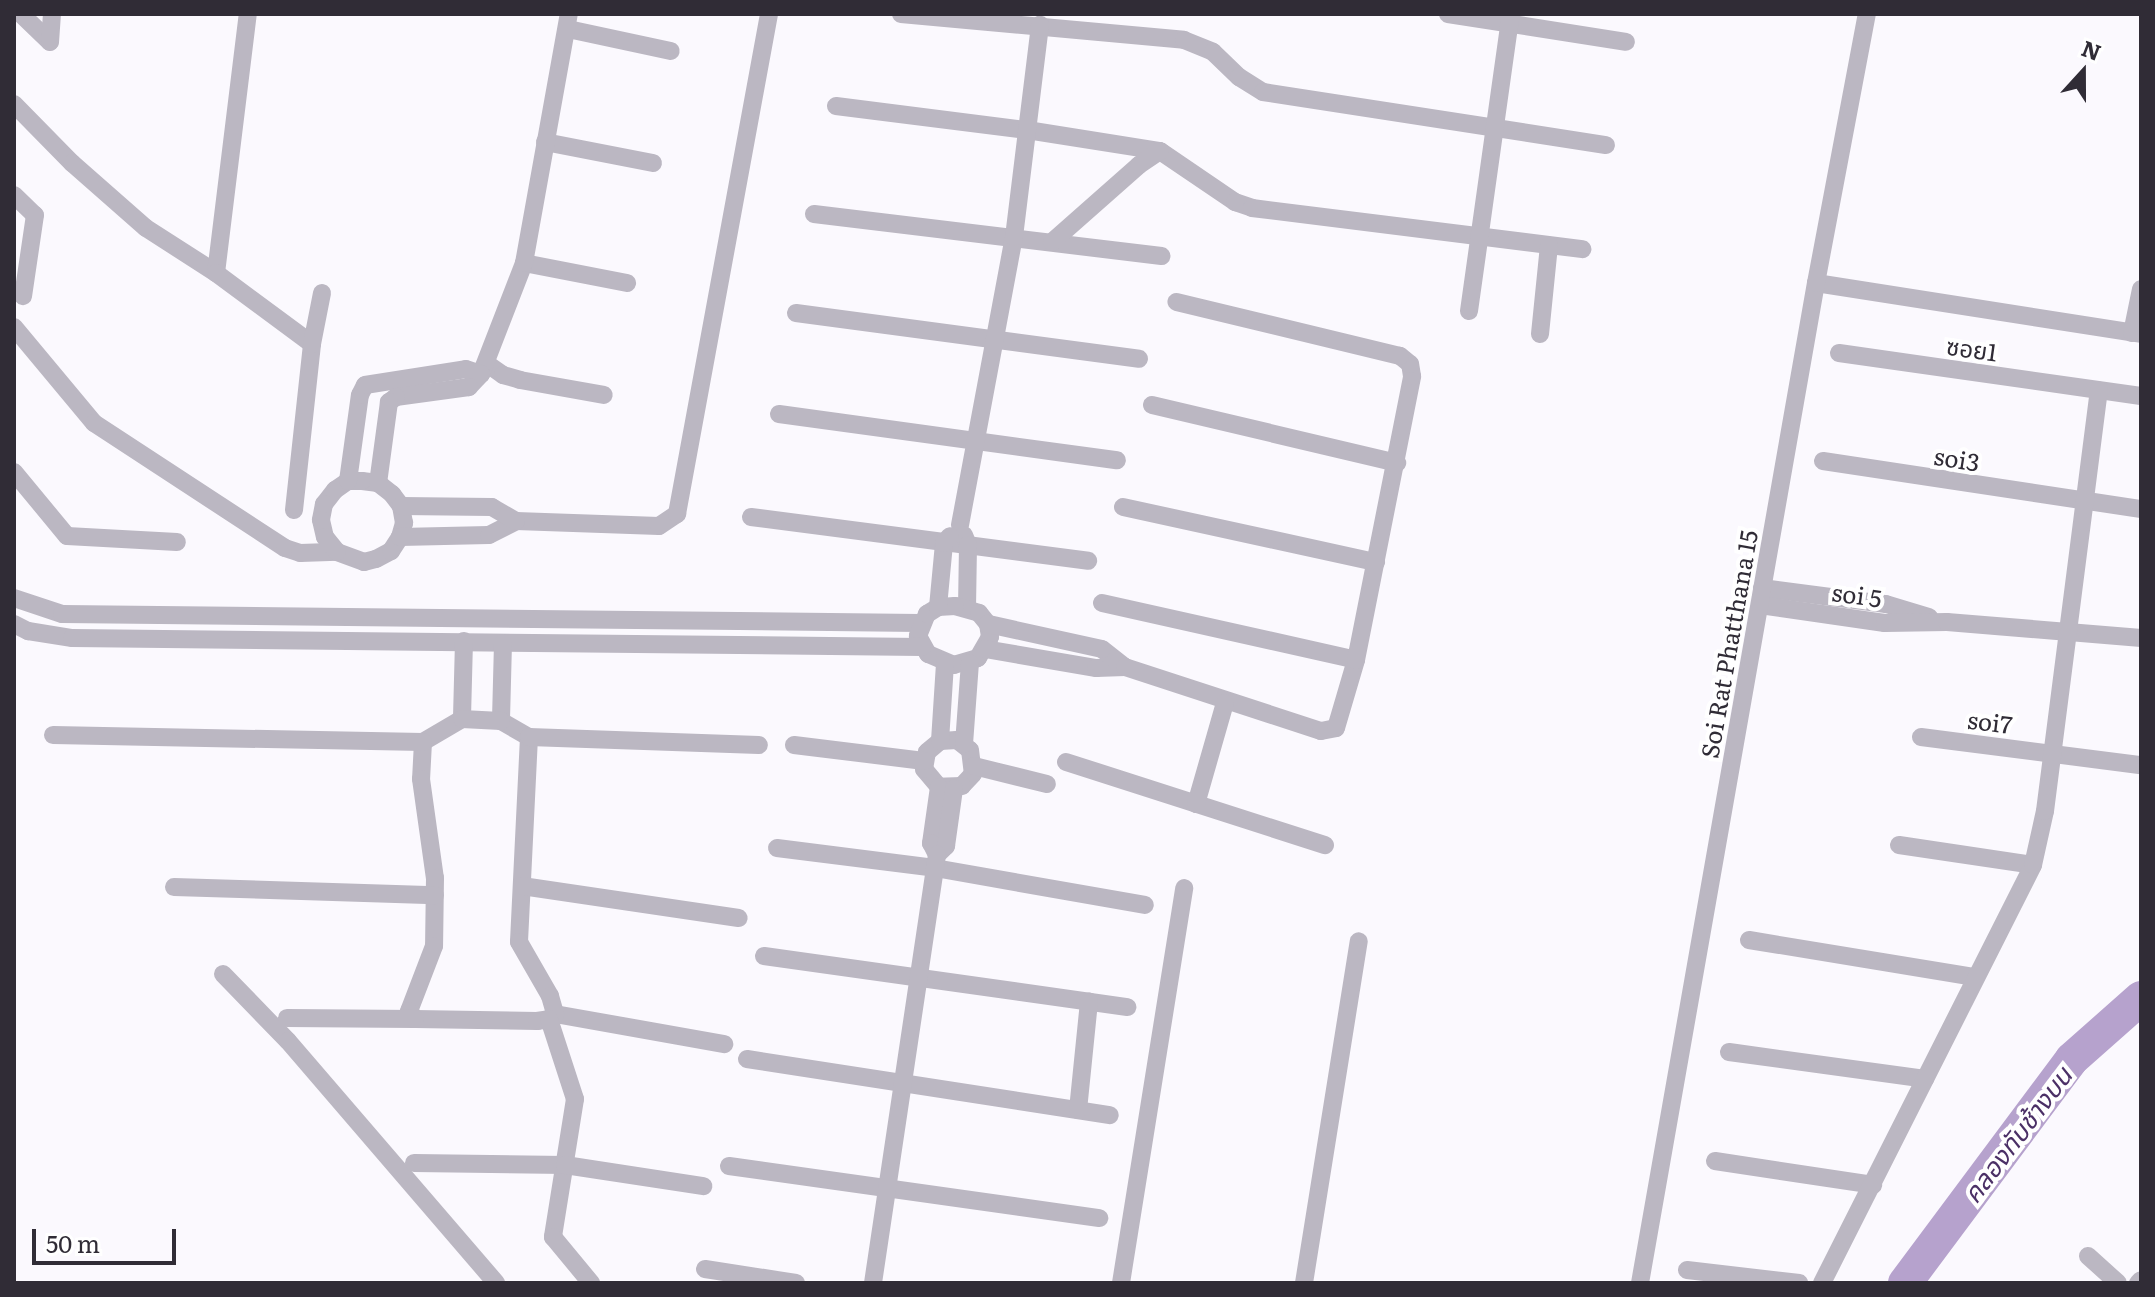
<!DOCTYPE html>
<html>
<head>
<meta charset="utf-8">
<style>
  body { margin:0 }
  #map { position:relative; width:2155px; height:1297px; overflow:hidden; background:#fbf9fe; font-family:Literata,"Noto Sans Thai",serif }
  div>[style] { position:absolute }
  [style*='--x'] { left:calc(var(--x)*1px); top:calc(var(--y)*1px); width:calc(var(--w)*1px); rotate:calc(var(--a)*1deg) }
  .river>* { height:34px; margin:-17px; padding:0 17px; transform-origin:17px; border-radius:17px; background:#b6a2cd }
  .minor>* { height:18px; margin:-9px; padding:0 9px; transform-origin:9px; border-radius:9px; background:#bbb7c2 }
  span { translate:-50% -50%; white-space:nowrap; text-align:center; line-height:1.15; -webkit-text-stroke:8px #fff; paint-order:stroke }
  .street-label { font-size:24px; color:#302c36 }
  .water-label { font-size:26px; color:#4b3066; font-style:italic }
  .frame { position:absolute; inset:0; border:16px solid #302c36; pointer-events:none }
  .north { position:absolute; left:2043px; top:32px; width:80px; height:80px; -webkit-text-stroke:6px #fff; paint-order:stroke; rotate:21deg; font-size:22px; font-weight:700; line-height:32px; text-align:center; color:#302c36 }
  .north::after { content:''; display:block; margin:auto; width:28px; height:36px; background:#302c36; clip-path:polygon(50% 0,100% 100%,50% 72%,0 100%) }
  .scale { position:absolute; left:32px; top:1229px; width:144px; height:36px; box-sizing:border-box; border:4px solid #302c36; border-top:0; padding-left:10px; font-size:24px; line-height:28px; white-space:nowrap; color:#302c36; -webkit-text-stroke:6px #fff; paint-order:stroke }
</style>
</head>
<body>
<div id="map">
  <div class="river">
    <i style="--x:1905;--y:1283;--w:279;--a:-53.3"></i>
    <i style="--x:2072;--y:1059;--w:92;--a:-41.5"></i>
  </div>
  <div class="minor">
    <i style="--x:21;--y:14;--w:40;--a:44"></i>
    <i style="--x:50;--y:42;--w:28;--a:-86"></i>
    <i style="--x:901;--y:14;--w:284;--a:5.2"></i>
    <i style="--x:1184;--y:40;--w:31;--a:22"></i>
    <i style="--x:1213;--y:52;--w:36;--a:44"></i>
    <i style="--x:1239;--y:77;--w:28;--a:32"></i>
    <i style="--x:1263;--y:92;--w:347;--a:8.8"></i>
    <i style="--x:1448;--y:14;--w:180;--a:8.9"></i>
    <i style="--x:568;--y:29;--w:105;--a:12.1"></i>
    <i style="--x:14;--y:104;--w:83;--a:45.5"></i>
    <i style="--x:72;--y:163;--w:98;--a:41.3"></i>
    <i style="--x:146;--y:228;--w:83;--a:32.7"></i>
    <i style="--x:216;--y:273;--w:261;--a:-83"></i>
    <i style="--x:836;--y:106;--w:193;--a:7.2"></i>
    <i style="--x:1027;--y:130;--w:135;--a:9"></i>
    <i style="--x:1160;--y:151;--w:91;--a:34.2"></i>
    <i style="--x:1235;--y:202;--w:18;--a:19"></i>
    <i style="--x:1252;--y:208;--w:333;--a:7.1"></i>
    <i style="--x:545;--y:142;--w:110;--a:11"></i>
    <i style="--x:14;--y:195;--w:29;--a:44"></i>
    <i style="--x:35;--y:215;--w:82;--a:98.4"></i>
    <i style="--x:814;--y:214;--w:350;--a:6.9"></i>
    <i style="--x:1052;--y:242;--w:116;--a:-41.5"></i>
    <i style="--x:1139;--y:165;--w:25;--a:-34"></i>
    <i style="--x:524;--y:263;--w:105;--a:11"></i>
    <i style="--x:216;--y:273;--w:119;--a:36.5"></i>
    <i style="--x:1816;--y:283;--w:329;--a:8.9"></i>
    <i style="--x:1469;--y:311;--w:300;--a:-82"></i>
    <i style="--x:796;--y:313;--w:346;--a:7.6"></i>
    <i style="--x:14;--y:327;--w:125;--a:50.2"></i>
    <i style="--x:94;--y:423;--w:228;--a:33.2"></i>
    <i style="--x:285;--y:548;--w:16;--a:18"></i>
    <i style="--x:300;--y:553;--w:37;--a:-2"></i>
    <i style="--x:337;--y:552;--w:29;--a:20"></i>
    <i style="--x:364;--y:562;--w:12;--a:-14"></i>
    <i style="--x:376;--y:559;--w:17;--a:-28"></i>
    <i style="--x:391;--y:551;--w:17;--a:-57"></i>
    <i style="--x:400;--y:537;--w:15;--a:-74"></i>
    <i style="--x:404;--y:523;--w:17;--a:-100"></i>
    <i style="--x:401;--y:506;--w:15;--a:-127"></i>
    <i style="--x:392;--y:494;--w:18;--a:-142"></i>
    <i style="--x:378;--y:483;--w:16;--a:-173"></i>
    <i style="--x:362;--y:481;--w:14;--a:180"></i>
    <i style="--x:348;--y:481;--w:16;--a:145"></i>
    <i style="--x:335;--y:490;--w:18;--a:128"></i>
    <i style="--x:324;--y:504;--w:16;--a:101"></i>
    <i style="--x:321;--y:520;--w:17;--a:77"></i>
    <i style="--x:325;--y:537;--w:19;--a:51"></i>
    <i style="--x:2132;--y:333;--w:45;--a:-78.4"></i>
    <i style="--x:1540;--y:334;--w:89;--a:-84.2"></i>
    <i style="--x:1839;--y:353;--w:305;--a:8.1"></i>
    <i style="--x:486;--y:363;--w:21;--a:35"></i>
    <i style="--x:503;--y:375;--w:18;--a:16"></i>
    <i style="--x:520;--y:380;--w:85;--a:10.1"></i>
    <i style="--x:481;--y:374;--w:119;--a:-68.8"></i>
    <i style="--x:524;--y:263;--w:253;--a:-79.8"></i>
    <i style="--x:1152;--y:405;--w:252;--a:13.3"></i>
    <i style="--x:779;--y:414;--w:341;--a:7.8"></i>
    <i style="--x:1823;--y:461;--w:322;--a:8.6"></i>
    <i style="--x:14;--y:472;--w:83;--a:50.4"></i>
    <i style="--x:67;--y:536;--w:110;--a:3.1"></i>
    <i style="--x:348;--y:481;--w:87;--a:-82.1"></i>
    <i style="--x:360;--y:395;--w:11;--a:-63"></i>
    <i style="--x:365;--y:385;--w:102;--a:-9"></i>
    <i style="--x:466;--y:369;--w:16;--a:18"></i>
    <i style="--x:481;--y:374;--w:18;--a:133"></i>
    <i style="--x:469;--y:387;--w:74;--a:172.2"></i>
    <i style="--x:396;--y:397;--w:9;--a:144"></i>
    <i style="--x:389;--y:402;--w:82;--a:97.7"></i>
    <i style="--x:1123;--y:507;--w:259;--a:12.3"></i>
    <i style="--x:294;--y:510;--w:167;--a:-83.8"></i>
    <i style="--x:312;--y:344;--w:52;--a:-78.9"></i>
    <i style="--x:751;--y:517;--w:340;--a:7.4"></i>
    <i style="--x:516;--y:521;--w:143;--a:2"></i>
    <i style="--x:659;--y:526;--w:22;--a:-34"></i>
    <i style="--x:677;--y:514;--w:508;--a:-79.57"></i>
    <i style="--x:960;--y:525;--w:293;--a:-79.4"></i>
    <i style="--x:1014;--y:237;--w:214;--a:-83"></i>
    <i style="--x:964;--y:535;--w:11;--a:68"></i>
    <i style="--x:968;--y:545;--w:63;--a:90.9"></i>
    <i style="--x:400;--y:537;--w:89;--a:-1.3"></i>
    <i style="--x:489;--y:535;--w:30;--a:-27"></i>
    <i style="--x:516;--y:521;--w:28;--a:-150"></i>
    <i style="--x:492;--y:507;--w:91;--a:-179.4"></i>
    <i style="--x:1762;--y:588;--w:125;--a:7.4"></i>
    <i style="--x:1886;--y:604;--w:45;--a:16.8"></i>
    <i style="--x:14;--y:598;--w:51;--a:18.4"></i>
    <i style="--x:62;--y:614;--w:858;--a:0.6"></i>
    <i style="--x:1102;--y:603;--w:260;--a:12.6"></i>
    <i style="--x:1760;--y:605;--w:126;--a:8.2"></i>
    <i style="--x:1885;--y:623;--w:62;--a:-0.9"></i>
    <i style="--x:1947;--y:622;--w:195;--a:4.7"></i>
    <i style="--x:955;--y:606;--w:25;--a:16"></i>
    <i style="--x:979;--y:613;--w:14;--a:51"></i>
    <i style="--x:988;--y:624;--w:13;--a:81"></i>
    <i style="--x:990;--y:637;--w:24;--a:120"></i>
    <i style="--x:978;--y:658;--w:25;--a:164"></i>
    <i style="--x:954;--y:665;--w:28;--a:-157"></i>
    <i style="--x:928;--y:654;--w:21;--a:-119"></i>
    <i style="--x:918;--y:636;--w:24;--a:-68"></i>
    <i style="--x:927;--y:614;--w:13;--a:-32"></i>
    <i style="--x:938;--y:607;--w:17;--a:-3"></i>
    <i style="--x:938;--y:607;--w:64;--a:-84.6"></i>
    <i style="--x:944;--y:543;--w:9;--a:-49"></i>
    <i style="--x:14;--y:624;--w:16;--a:27"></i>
    <i style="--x:28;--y:631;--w:45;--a:9"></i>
    <i style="--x:72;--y:638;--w:850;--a:0.61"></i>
    <i style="--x:464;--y:641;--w:78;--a:91.5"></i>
    <i style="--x:462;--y:719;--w:45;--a:149.5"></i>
    <i style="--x:423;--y:742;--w:37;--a:93"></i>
    <i style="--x:421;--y:779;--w:100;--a:82"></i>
    <i style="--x:435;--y:878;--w:68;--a:90.8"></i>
    <i style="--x:434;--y:946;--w:70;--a:111"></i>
    <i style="--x:409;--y:1011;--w:10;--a:53"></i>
    <i style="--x:415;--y:1019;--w:122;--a:0.9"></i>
    <i style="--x:537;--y:1021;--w:12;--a:-9"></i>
    <i style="--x:549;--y:1019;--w:8;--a:-40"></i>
    <i style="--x:555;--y:1014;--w:172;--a:10.1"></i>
    <i style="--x:503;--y:643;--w:78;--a:91.5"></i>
    <i style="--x:501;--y:721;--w:32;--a:30"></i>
    <i style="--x:529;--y:737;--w:205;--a:92.8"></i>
    <i style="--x:519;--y:942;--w:62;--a:60.1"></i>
    <i style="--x:550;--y:996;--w:19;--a:74"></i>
    <i style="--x:985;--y:649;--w:113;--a:9.7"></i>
    <i style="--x:1096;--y:668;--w:29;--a:-2"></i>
    <i style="--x:1125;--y:667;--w:29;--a:-142"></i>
    <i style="--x:1102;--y:649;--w:117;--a:-167.6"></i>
    <i style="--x:1125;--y:667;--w:206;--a:18.1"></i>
    <i style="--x:1321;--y:731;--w:15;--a:-11"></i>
    <i style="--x:1336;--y:728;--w:71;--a:-73.6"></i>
    <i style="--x:1356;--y:660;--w:289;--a:-78.8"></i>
    <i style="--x:1412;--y:376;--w:12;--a:-99"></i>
    <i style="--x:1410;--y:364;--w:13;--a:-141"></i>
    <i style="--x:1400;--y:356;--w:230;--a:-166.4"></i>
    <i style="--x:462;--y:719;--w:39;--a:3"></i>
    <i style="--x:53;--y:735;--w:370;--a:1.1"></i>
    <i style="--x:529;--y:737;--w:230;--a:2"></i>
    <i style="--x:1921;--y:737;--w:222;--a:7.3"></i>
    <i style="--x:940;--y:741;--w:17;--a:-3"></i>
    <i style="--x:957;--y:740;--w:16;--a:38"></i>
    <i style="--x:970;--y:750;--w:24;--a:83"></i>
    <i style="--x:973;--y:774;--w:16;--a:133"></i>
    <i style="--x:962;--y:786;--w:23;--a:178"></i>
    <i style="--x:939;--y:787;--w:23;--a:-130"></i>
    <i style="--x:924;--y:769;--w:17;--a:-80"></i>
    <i style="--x:927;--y:752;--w:17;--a:-40"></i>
    <i style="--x:940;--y:741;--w:78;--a:-86.3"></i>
    <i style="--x:964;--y:744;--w:81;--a:-85.8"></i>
    <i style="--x:794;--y:745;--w:131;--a:7"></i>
    <i style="--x:1066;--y:762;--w:272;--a:17.8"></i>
    <i style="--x:974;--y:766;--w:75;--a:13.9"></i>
    <i style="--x:939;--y:787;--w:57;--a:98.1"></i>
    <i style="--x:931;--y:843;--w:13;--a:63"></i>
    <i style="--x:937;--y:855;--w:13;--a:-45"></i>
    <i style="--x:946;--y:846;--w:58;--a:-82"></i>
    <i style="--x:1196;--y:804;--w:105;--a:-74"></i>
    <i style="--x:1899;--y:845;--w:135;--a:8.5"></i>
    <i style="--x:777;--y:848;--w:159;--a:7.2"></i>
    <i style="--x:935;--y:868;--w:213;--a:10"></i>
    <i style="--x:522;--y:886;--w:219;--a:8.4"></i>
    <i style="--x:174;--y:887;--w:261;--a:1.8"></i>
    <i style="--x:1749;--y:940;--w:229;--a:9.3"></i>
    <i style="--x:764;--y:956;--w:367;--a:8"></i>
    <i style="--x:223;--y:974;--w:93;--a:45.9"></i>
    <i style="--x:288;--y:1041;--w:319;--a:49.3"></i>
    <i style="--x:287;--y:1018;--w:128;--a:0.4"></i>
    <i style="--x:549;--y:1019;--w:84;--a:72"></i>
    <i style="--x:575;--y:1099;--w:140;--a:99.1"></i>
    <i style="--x:553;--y:1237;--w:60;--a:50.4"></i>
    <i style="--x:1729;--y:1052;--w:198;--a:7.8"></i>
    <i style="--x:747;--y:1059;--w:367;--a:8.8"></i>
    <i style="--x:1078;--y:1110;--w:109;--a:-84.2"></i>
    <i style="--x:1715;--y:1161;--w:160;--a:8.6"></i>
    <i style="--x:414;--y:1163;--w:151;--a:0.8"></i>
    <i style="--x:565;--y:1165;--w:140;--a:8.7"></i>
    <i style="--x:729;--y:1166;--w:374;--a:8"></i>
    <i style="--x:2088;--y:1256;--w:40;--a:42"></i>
    <i style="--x:705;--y:1269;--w:92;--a:8.7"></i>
    <i style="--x:1687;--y:1270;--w:113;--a:6.6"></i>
    <i style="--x:873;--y:1283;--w:433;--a:-81.5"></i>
    <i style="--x:1121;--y:1283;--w:400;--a:-80.9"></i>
    <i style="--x:1304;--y:1283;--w:346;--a:-80.9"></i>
    <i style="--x:1640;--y:1283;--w:1015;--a:-80.02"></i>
    <i style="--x:1816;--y:283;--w:274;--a:-79.3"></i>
    <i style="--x:1822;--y:1283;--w:468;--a:-63.2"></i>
    <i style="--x:2033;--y:865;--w:55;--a:-77.5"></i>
    <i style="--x:2045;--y:811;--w:424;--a:-82.7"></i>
    <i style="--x:2138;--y:1283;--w:4;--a:-45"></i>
  </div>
  <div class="street-label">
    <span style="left:1972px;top:348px;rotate:8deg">ซอย1</span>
    <span style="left:1957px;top:458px;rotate:9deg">soi3</span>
    <span style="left:1857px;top:594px;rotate:8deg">soi 5</span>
    <span style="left:1728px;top:644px;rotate:-80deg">Soi Rat Phatthana 15</span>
    <span style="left:1990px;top:721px;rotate:7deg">soi7</span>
  </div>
  <div class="water-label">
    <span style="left:2016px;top:1134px;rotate:-53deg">คลองทับช้างบน</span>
  </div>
  <div class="frame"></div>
  <div class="north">N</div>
  <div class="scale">50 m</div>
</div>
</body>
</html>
